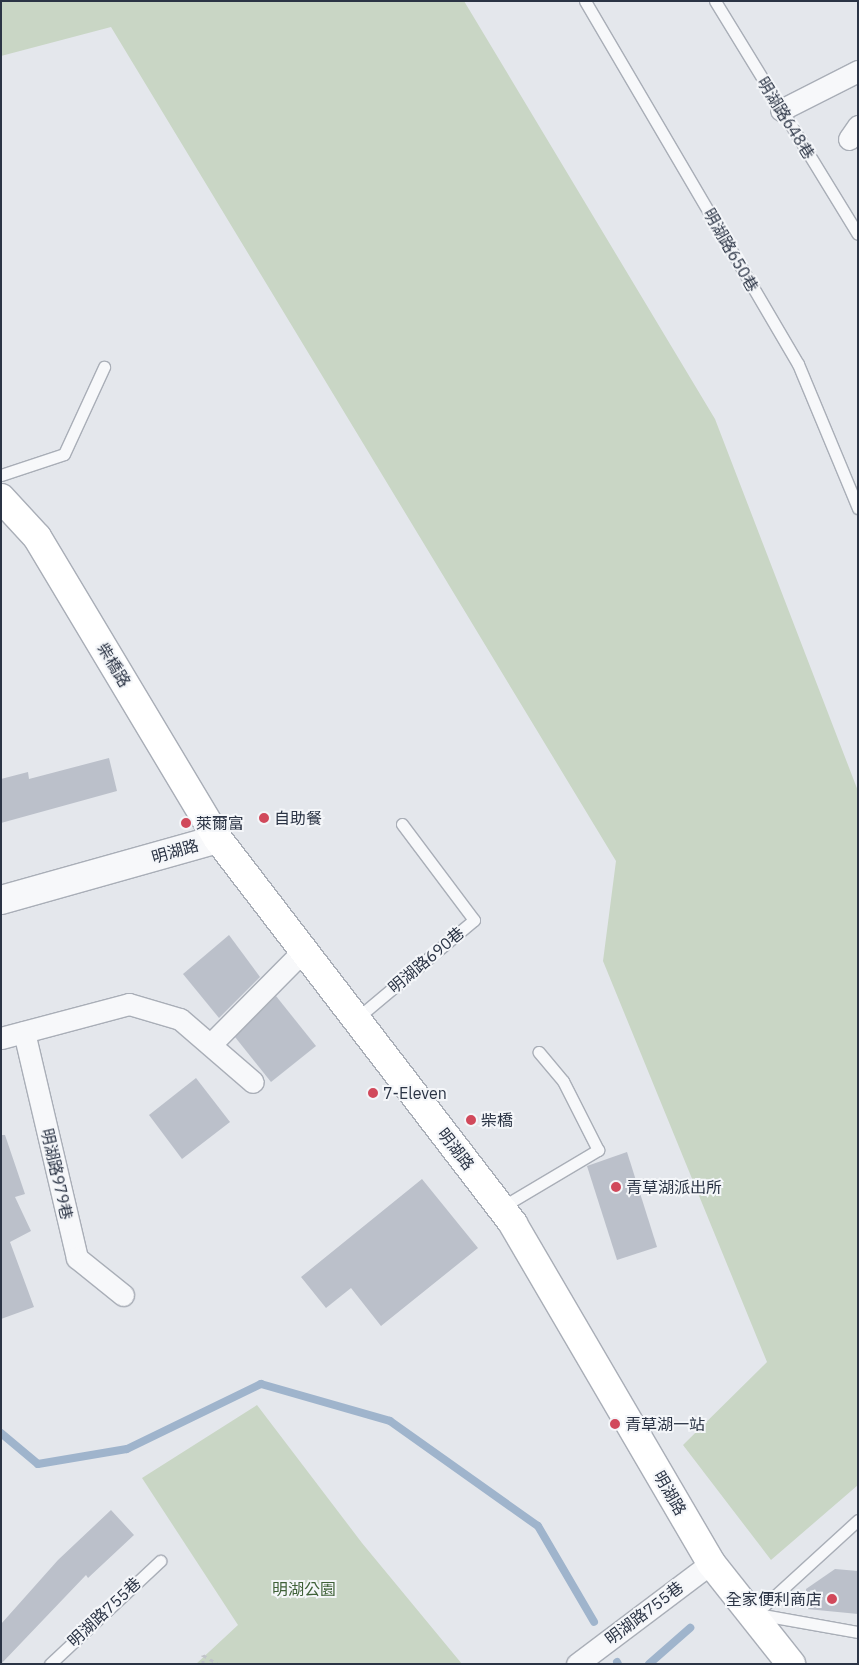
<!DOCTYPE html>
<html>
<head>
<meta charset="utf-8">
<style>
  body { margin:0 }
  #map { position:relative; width:859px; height:1665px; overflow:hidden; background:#e4e7ec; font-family:"IBM Plex Sans","Noto Sans TC",sans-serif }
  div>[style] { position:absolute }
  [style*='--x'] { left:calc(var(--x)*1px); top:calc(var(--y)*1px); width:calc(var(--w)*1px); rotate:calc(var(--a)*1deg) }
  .green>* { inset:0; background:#c9d6c5 }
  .stream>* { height:8px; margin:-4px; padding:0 4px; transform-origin:4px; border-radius:4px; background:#9fb4cc }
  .building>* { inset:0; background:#bbc0ca }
  .path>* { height:3px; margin-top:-1.5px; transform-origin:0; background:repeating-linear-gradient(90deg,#c2c5cb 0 4px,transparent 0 8px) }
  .roads { filter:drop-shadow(1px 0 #a9aeb7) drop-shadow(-1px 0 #a9aeb7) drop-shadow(0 1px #a9aeb7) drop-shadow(0 -1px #a9aeb7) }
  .service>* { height:11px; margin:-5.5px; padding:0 5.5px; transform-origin:5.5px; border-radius:5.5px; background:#f7f8fa }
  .minor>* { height:21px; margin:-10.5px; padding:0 10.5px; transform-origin:10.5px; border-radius:10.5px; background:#f7f8fa }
  .tertiary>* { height:28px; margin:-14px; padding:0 14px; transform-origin:14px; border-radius:14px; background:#f7f8fa }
  .secondary>* { height:28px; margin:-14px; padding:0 14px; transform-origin:14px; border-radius:14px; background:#fff }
  .dots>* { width:14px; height:14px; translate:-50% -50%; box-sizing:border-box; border:2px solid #f4f6f9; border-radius:50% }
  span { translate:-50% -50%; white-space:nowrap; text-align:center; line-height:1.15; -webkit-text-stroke:4px #f4f6f9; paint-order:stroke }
  .street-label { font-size:16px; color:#2b3445 }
  .poi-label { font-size:16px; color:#2b3445 }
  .left { translate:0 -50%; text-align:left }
  .right { translate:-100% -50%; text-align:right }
  .park-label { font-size:16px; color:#3f6138 }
  .frame { position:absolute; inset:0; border:2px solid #2b3445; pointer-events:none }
</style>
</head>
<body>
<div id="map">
  <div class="green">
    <i style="clip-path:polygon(1px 1px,464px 1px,715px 419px,858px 791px,858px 1485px,771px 1560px,683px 1445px,767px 1362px,603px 961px,616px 861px,111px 27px,1px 56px)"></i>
    <i style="clip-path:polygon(257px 1405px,362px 1543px,462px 1664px,196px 1664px,238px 1625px,142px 1478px)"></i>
  </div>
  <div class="stream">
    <i style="--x:1;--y:1433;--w:48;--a:40"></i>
    <i style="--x:38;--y:1464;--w:90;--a:-9.6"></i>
    <i style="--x:127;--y:1449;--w:149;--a:-25.9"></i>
    <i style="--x:261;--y:1384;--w:134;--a:16"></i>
    <i style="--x:390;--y:1421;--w:181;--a:35.4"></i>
    <i style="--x:538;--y:1526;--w:111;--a:59.7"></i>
    <i style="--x:617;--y:1662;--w:2;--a:63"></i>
    <i style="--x:649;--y:1664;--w:55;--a:-41.3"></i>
  </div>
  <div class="building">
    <i style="clip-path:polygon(109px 758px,117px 791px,1px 823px,1px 779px,28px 772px,29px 779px)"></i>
    <i style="clip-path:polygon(229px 935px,260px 977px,219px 1018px,183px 974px)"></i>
    <i style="clip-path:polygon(276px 996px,316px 1046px,271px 1082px,235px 1037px)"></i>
    <i style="clip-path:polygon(196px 1078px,230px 1122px,182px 1159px,149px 1115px)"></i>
    <i style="clip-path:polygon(1px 1135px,5px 1135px,25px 1194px,15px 1197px,31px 1231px,10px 1242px,34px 1307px,1px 1319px)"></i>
    <i style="clip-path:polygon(627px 1152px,657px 1247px,617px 1260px,587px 1166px)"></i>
    <i style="clip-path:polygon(422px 1179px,478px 1248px,381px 1326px,351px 1288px,326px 1308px,301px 1277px)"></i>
    <i style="clip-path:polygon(111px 1510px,134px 1535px,88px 1578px,86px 1575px,1px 1664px,1px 1624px,58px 1560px)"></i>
    <i style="clip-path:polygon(835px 1569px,858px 1571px,858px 1614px,807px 1609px,806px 1589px)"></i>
  </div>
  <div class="path">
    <i style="--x:203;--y:1664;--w:9;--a:-90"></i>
    <i style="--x:203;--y:1655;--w:17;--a:31"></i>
  </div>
  <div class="roads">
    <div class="service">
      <i style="--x:585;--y:1;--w:421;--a:59.6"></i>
      <i style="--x:798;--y:364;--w:156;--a:67.4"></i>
      <i style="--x:715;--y:1;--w:273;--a:58.5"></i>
      <i style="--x:1;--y:475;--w:66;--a:-18.4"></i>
      <i style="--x:64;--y:454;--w:96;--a:-65.3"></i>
      <i style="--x:356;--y:1019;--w:154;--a:-40"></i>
      <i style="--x:474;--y:920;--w:120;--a:-126.9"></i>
      <i style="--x:502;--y:1207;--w:112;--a:-30.7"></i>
      <i style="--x:598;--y:1150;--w:77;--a:-116.9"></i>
      <i style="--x:563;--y:1081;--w:38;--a:-130"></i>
      <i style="--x:755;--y:1614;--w:139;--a:-42.4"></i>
      <i style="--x:757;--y:1614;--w:103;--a:10.1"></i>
      <i style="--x:50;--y:1664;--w:151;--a:-43.1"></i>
    </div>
    <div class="minor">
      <i style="--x:781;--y:110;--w:86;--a:-26.9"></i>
      <i style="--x:849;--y:139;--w:16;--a:-55"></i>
      <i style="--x:24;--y:1032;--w:232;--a:76.8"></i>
      <i style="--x:77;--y:1258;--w:59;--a:38.8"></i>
      <i style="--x:1;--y:1038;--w:132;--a:-14.9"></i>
      <i style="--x:129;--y:1004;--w:53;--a:16.4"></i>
      <i style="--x:180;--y:1019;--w:96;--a:40.8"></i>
      <i style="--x:211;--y:1044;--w:131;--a:-45.3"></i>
      <i style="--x:577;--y:1664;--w:168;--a:-37"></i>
    </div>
    <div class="tertiary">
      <i style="--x:1;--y:900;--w:225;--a:-15.7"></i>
    </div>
    <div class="secondary">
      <i style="--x:1;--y:498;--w:53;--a:47.3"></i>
      <i style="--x:37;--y:537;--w:352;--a:59.1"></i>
      <i style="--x:218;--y:839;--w:485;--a:52.5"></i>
      <i style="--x:513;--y:1224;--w:393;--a:59.7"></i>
      <i style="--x:711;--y:1563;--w:129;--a:51.6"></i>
    </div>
  </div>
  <div class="dots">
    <i style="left:264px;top:818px;background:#d1495b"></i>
    <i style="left:186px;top:823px;background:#d1495b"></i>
    <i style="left:373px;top:1093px;background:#d1495b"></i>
    <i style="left:471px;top:1120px;background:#d1495b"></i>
    <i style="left:616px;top:1187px;background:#d1495b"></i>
    <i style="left:615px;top:1424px;background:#d1495b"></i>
    <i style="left:832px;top:1599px;background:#d1495b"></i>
  </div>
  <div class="street-label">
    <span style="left:786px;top:118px;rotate:58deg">明湖路648巷</span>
    <span style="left:731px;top:250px;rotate:60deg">明湖路650巷</span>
    <span style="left:114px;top:665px;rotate:59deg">柴橋路</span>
    <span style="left:175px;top:851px;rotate:-16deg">明湖路</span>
    <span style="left:426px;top:960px;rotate:-40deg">明湖路690巷</span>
    <span style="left:456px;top:1149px;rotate:52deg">明湖路</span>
    <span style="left:57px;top:1174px;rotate:77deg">明湖路979巷</span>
    <span style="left:670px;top:1493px;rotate:60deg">明湖路</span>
    <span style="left:104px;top:1612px;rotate:-43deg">明湖路755巷</span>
    <span style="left:644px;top:1613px;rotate:-37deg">明湖路755巷</span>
  </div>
  <div class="poi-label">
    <span class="left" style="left:274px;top:818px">自助餐</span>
    <span class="left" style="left:196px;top:823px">萊爾富</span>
    <span class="left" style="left:383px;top:1093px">7-Eleven</span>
    <span class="left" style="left:481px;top:1120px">柴橋</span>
    <span class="left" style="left:626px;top:1187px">青草湖派出所</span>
    <span class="left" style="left:625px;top:1424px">青草湖一站</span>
    <span class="right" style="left:822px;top:1599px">全家便利商店</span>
  </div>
  <div class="park-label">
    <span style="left:304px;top:1589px">明湖公園</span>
  </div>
  <div class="frame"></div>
</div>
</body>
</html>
